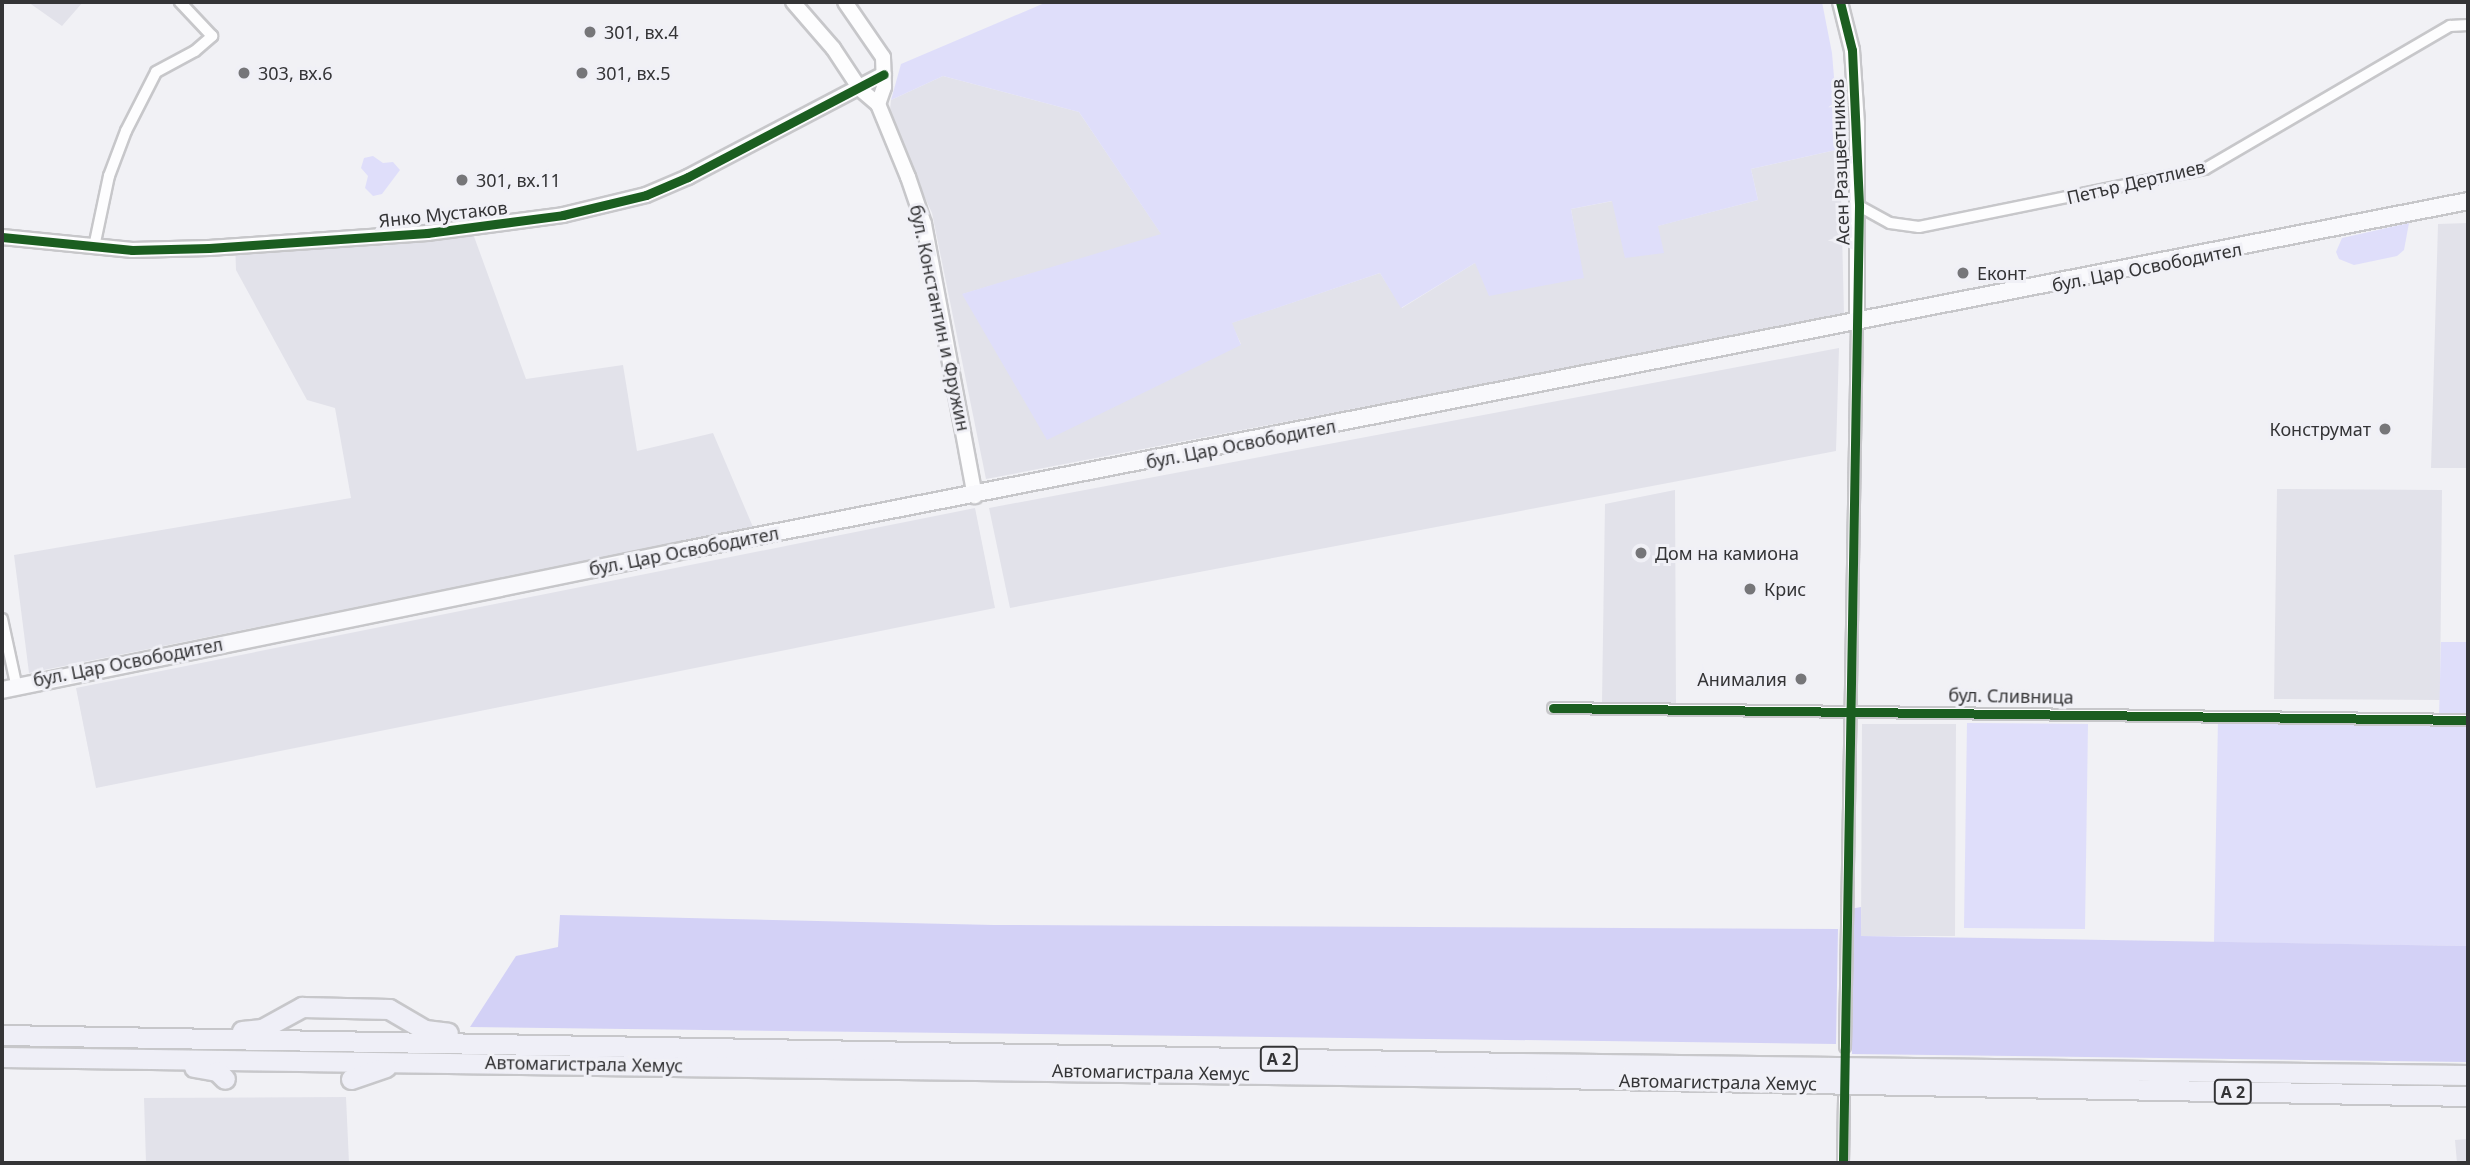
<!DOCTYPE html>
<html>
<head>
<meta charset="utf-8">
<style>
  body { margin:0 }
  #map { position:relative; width:2470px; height:1165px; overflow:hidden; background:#f1f1f5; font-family:"Noto Sans",sans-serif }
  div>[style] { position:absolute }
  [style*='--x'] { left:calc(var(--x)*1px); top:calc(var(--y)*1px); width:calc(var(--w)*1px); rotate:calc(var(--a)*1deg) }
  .built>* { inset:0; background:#e2e2ea }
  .green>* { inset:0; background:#dfdefa }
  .forest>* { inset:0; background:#d3d1f6 }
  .roads { filter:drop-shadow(2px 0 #c7c7ca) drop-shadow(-2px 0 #c7c7ca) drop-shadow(0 2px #c7c7ca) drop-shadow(0 -2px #c7c7ca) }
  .minor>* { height:10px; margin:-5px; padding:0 5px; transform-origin:5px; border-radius:5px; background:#fdfdfe }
  .tertiary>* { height:14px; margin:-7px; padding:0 7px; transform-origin:7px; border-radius:7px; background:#fdfdfe }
  .secondary>* { height:16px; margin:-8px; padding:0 8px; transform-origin:8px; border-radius:8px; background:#f9f9fc }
  .motorway>* { height:19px; margin:-9.5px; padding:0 9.5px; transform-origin:9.5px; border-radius:9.5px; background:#efeff7 }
  .cycleway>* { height:9px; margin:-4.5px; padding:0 4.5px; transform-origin:4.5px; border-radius:4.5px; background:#1b5e20 }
  .dots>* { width:19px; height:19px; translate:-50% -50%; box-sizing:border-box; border:4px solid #f0f0f6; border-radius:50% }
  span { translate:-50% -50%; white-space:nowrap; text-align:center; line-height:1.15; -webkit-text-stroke:6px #f0f0f6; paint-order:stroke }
  .shield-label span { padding:2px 5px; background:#f0f0f6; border:2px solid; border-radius:5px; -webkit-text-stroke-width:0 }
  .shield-label { font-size:16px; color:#343436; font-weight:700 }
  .poi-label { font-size:18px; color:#343436 }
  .left { translate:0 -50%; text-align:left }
  .right { translate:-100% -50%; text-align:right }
  .street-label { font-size:18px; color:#343436 }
  .frame { position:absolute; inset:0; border:4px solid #343436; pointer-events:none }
</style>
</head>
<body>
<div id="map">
  <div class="built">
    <i style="clip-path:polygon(28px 2px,83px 2px,62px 26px)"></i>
    <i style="clip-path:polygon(943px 76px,1079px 112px,1162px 235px,963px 294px,1241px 344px,1231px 323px,1380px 273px,1402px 308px,1475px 263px,1583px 278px,1571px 209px,1613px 201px,1663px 253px,1657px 226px,1758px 200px,1751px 169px,1840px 149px,1844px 315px,986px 479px,932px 213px,889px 119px,891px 100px)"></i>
    <i style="clip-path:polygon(468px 220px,526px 379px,623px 365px,637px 451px,713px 433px,753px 527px,29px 673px,14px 555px,351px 498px,335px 408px,307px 400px,236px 270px,235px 239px)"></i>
    <i style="clip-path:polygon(2468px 223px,2468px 468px,2431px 468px,2438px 224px)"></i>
    <i style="clip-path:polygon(1839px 348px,1836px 451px,1010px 608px,989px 508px)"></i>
    <i style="clip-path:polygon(2277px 489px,2442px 490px,2440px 700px,2274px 699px)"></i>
    <i style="clip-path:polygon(1675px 490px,1676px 703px,1602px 702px,1605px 504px)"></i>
    <i style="clip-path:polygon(975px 508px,995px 608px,96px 788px,76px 688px)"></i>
    <i style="clip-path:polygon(1862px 724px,1956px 724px,1955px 936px,1861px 936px)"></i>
    <i style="clip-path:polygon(346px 1097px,349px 1163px,146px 1163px,144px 1098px)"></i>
    <i style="clip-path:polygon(2468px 1139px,2468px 1163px,2457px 1163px,2455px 1140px)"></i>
  </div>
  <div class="green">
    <i style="clip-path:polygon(1047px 2px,1822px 2px,1832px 53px,1840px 149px,1751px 169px,1758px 200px,1658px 226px,1664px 253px,1625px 258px,1612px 201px,1571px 209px,1584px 278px,1489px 296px,1475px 263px,1401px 308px,1380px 273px,1232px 323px,1241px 345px,1047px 440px,962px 294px,1161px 234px,1079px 112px,943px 76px,891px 100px,901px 64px)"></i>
    <i style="clip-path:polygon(373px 156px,383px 163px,393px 162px,400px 170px,382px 194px,373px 196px,365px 188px,368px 176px,361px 168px,364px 158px)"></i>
    <i style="clip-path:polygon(2409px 223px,2404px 250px,2397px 256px,2354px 265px,2339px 259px,2336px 252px,2342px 238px)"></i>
    <i style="clip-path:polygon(2441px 642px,2468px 642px,2468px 946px,2214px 942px,2218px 718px,2439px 718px)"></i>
    <i style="clip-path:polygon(1967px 723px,2088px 724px,2085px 929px,1964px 928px)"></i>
  </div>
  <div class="forest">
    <i style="clip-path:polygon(1861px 907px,1861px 936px,2468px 946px,2468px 1062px,1852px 1054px,1850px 909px)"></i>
    <i style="clip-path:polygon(560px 915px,994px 925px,1838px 929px,1836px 1044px,470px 1027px,516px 956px,558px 947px)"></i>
  </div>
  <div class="roads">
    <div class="minor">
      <i style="--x:1859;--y:206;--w:35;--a:29"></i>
      <i style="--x:1890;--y:223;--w:29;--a:8"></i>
      <i style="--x:1919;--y:227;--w:292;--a:-11.5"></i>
      <i style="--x:2205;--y:169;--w:284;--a:-30.3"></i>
      <i style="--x:2450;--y:26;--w:18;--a:-3"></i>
      <i style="--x:94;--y:247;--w:73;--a:-78.1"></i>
      <i style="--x:109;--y:176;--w:48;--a:-69.3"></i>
      <i style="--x:126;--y:131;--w:66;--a:-63"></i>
      <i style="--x:156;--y:72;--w:44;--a:-28.3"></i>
      <i style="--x:195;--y:51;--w:23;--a:-41"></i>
      <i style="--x:212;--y:36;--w:47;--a:-133.3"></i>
      <i style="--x:2;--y:619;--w:66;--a:77.8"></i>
      <i style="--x:1553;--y:708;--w:915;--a:0.75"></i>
      <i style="--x:1845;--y:1047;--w:725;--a:-89.05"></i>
      <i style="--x:1843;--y:1163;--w:65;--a:-89.1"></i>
    </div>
    <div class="tertiary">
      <i style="--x:793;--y:2;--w:61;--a:49"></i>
      <i style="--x:833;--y:48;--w:49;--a:56.6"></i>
      <i style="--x:860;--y:89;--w:23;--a:40"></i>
      <i style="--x:878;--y:104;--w:79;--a:67.7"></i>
      <i style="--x:908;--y:177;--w:50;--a:71.2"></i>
      <i style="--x:924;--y:224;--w:277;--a:79.4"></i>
      <i style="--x:845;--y:2;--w:67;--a:55.4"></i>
      <i style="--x:883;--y:57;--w:30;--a:88"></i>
      <i style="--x:884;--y:87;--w:18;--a:109"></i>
      <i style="--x:1840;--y:2;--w:49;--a:76"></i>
      <i style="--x:1852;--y:50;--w:73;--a:86.1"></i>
      <i style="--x:1857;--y:123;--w:199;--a:90"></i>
      <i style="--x:2;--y:237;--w:131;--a:5.7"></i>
      <i style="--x:132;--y:250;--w:77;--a:-1.5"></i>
      <i style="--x:209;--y:248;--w:219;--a:-3.9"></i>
      <i style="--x:427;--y:233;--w:137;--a:-7.5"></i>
      <i style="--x:563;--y:215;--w:85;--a:-13.5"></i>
      <i style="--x:646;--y:195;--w:46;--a:-23.2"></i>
      <i style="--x:688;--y:177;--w:221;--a:-27.7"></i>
    </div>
    <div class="secondary">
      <i style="--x:2;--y:690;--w:698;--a:-11.57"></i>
      <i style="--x:686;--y:550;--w:1816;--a:-11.08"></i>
    </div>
    <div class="motorway">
      <i style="--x:242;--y:1031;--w:20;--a:-6"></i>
      <i style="--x:262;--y:1029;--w:46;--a:-28.8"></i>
      <i style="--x:302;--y:1007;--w:87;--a:1.3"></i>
      <i style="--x:389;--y:1009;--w:42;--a:30.3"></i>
      <i style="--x:425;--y:1030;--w:23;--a:7"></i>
      <i style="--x:2;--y:1035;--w:1519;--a:1.06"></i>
      <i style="--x:1521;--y:1063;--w:947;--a:0.73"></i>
      <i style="--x:2;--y:1057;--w:1553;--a:0.77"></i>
      <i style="--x:1555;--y:1078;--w:913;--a:1.13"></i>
      <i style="--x:194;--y:1067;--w:23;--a:10"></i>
      <i style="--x:217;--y:1071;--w:11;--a:45"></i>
      <i style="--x:351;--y:1079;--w:37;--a:-19"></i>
    </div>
  </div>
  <div class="cycleway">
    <i style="--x:1840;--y:2;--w:49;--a:76"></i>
    <i style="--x:1852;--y:50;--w:156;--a:87.4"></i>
    <i style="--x:1859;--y:206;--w:957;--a:90.96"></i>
    <i style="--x:2;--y:237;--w:131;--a:5.7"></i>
    <i style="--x:132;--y:250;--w:77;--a:-1.5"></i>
    <i style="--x:209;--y:248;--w:219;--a:-3.9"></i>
    <i style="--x:427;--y:233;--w:137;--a:-7.5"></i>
    <i style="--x:563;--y:215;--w:85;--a:-13.5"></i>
    <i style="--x:646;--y:195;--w:46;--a:-23.2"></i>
    <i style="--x:688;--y:177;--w:221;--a:-27.7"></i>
    <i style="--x:1553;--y:708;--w:915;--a:0.75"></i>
  </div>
  <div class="dots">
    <i style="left:590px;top:32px;background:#767679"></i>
    <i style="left:244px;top:73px;background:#767679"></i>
    <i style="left:582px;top:73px;background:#767679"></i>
    <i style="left:462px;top:180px;background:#767679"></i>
    <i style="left:1963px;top:273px;background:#767679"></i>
    <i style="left:2385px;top:429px;background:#767679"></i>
    <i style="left:1641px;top:553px;background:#767679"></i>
    <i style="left:1750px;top:589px;background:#767679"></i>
    <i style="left:1801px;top:679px;background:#767679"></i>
  </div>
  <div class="shield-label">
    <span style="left:1279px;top:1059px">A 2</span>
    <span style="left:2233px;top:1092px">A 2</span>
  </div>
  <div class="poi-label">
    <span class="left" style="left:604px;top:32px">301, вх.4</span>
    <span class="left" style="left:258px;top:73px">303, вх.6</span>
    <span class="left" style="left:596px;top:73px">301, вх.5</span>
    <span class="left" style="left:476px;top:180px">301, вх.11</span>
    <span class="left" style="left:1977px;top:273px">Еконт</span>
    <span class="right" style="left:2371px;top:429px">Конструмат</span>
    <span class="left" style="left:1655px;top:553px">Дом на камиона</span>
    <span class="left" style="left:1764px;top:589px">Крис</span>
    <span class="right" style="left:1787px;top:679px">Анималия</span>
  </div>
  <div class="street-label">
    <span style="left:1840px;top:162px;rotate:-92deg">Асен Разцветников</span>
    <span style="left:2136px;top:182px;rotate:-13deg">Петър Дертлиев</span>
    <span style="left:443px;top:214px;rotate:-6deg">Янко Мустаков</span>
    <span style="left:2147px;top:267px;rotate:-11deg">бул. Цар Освободител</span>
    <span style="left:940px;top:318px;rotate:78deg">бул. Константин и Фружин</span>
    <span style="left:1241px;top:444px;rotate:-11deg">бул. Цар Освободител</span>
    <span style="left:684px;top:551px;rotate:-11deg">бул. Цар Освободител</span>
    <span style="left:128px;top:662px;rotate:-11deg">бул. Цар Освободител</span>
    <span style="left:2011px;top:696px;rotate:1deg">бул. Сливница</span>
    <span style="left:584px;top:1064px;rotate:1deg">Автомагистрала Хемус</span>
    <span style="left:1151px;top:1072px;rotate:1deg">Автомагистрала Хемус</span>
    <span style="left:1718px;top:1082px;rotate:1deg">Автомагистрала Хемус</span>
  </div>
  <div class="frame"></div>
</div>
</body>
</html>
